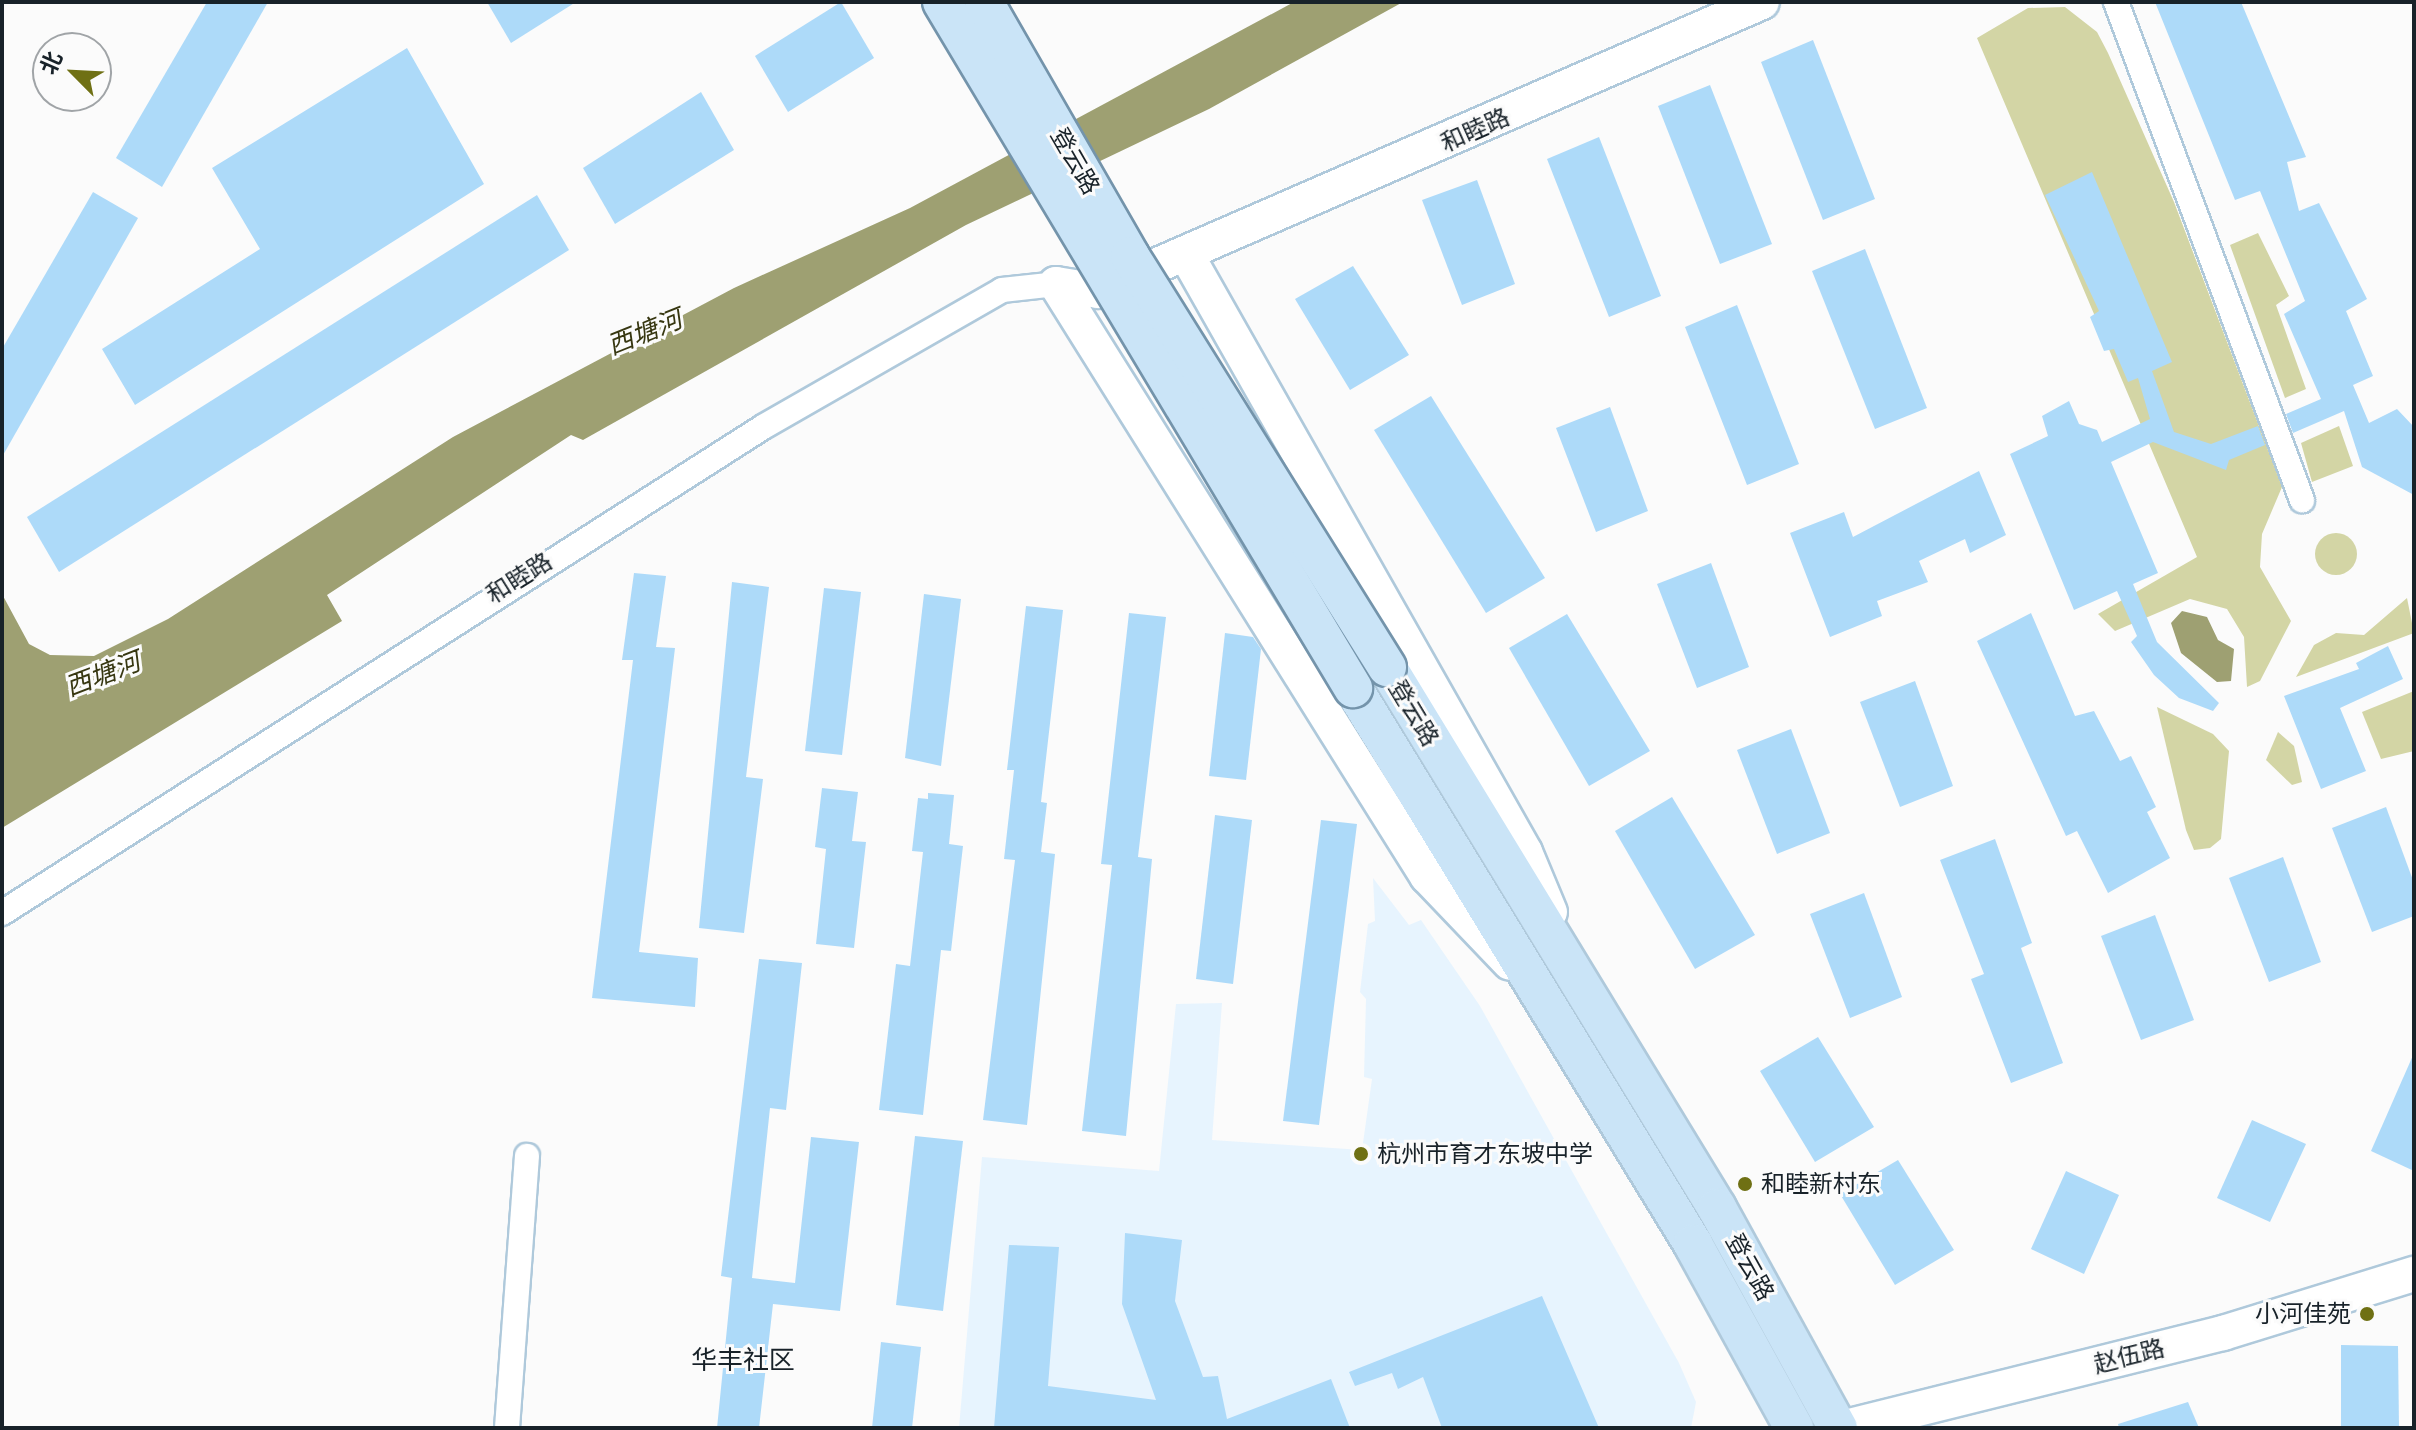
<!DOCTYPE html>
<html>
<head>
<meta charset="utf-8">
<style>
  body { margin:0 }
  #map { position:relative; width:2416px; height:1430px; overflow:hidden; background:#fbfbfb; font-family:Helvetica,"Noto Sans SC",sans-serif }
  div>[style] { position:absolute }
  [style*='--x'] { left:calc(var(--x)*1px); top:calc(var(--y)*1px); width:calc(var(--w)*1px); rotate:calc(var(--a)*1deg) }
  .built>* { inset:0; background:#e7f4fe }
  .green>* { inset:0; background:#d3d5a5 }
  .round { border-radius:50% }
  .water>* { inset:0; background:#9ea072 }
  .building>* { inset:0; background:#addaf9 }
  .roads { filter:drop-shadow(2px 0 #afc9db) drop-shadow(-2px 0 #afc9db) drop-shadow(0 2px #afc9db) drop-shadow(0 -2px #afc9db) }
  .street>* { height:24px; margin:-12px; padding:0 12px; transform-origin:12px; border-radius:12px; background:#fff }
  .secondary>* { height:34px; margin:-17px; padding:0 17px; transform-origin:17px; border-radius:17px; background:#fff }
  .primary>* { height:38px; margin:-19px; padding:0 19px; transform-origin:19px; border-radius:19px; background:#cae4f7 }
  .bridges { filter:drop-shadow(2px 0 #7494ab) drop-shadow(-2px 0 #7494ab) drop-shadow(0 2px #7494ab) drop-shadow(0 -2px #7494ab) }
  .primary-bridge>* { height:38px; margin:-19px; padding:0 19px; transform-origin:19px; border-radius:19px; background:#cae4f7 }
  .dots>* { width:22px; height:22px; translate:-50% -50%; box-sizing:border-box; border:4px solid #fbfbfb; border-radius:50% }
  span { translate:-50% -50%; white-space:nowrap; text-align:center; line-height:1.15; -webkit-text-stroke:6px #fbfbfb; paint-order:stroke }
  .street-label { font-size:24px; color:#182229 }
  .poi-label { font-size:24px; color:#182229 }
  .left { translate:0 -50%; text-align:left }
  .right { translate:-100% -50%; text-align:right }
  .water-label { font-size:26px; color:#373711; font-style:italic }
  .neighbourhood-label { font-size:26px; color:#182229 }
  .frame { position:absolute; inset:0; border:4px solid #182229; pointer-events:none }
  .north { position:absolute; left:32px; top:32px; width:80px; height:80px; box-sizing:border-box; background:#fbfbfb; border:2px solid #a0a4a7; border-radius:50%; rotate:294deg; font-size:22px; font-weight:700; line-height:32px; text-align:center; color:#182229 }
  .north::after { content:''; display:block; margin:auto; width:28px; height:36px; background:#6f7014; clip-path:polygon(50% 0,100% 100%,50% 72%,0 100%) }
</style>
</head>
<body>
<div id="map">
  <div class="built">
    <i style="clip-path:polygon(1373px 878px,1409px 925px,1421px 920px,1480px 1006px,1679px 1363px,1696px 1402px,1691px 1428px,959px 1428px,982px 1157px,1159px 1171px,1176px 1004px,1222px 1003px,1212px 1140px,1362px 1150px,1372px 1079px,1364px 1077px,1366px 999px,1360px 992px,1368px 924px,1375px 921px)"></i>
  </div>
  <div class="green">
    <i style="clip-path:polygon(2065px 7px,2097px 32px,2108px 53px,2174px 202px,2282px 487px,2262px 534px,2260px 567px,2291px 621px,2260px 681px,2247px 687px,2244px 637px,2227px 609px,2190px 599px,2115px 631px,2098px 614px,2197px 557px,1977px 38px,2028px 8px)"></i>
    <i style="clip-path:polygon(2258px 233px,2289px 296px,2276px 305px,2306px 389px,2285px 398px,2230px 245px)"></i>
    <i style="clip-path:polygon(2339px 426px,2353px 466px,2312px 482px,2301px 443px)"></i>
    <i class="round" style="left:2315px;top:533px;width:42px;height:42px"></i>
    <i style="clip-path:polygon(2407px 598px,2414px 633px,2296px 677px,2314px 645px,2336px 633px,2364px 635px)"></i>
    <i style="clip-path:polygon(2414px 691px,2414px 751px,2381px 759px,2362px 712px)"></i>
    <i style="clip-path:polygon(2157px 707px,2213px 734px,2229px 751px,2221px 839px,2210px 848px,2194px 850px,2186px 830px)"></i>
    <i style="clip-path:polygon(2278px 732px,2294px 746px,2302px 782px,2292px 785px,2266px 760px)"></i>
  </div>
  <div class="water">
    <i style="clip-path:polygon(1294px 2px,1403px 2px,1209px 109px,966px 225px,583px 440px,571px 435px,327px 595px,342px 621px,2px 828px,2px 594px,29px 644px,50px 655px,94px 656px,168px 619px,453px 437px,734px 288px,910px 208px)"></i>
    <i style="clip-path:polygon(2182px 611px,2207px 617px,2218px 640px,2234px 649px,2231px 681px,2217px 682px,2181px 653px,2171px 623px)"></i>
  </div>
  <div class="building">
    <i style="clip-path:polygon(207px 2px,268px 2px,162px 187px,116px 158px)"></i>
    <i style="clip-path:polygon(487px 2px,576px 2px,511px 43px)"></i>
    <i style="clip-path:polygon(841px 2px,874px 58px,788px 112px,755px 56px)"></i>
    <i style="clip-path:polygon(2155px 2px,2241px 2px,2306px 157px,2287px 162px,2299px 211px,2319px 203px,2367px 299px,2346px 311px,2373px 376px,2353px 385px,2369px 423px,2397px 409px,2414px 427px,2414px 495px,2362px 467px,2344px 411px,2293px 433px,2286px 414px,2321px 399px,2284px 314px,2305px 301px,2260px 191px,2235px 200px)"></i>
    <i style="clip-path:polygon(1813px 40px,1875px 199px,1823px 220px,1761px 62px)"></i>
    <i style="clip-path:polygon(407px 48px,484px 184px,135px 405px,102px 349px,260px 249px,212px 168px)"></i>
    <i style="clip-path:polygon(1710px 85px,1772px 244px,1720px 264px,1658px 106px)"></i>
    <i style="clip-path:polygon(701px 92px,734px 150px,615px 224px,583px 168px)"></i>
    <i style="clip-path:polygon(1599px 137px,1661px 296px,1609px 317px,1547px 159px)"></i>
    <i style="clip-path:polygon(2092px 172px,2172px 362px,2152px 371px,2174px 432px,2211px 444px,2258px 426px,2265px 445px,2229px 460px,2226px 470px,2153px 442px,2111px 462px,2158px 573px,2133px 584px,2157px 642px,2219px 703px,2213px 711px,2179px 698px,2154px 675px,2131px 642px,2137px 636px,2117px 591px,2074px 610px,2010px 454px,2048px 436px,2042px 416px,2069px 401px,2079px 424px,2097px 430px,2102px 442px,2150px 419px,2138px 378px,2128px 382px,2114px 349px,2104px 351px,2090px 317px,2099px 311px,2045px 195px)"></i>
    <i style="clip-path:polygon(1477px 180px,1515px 284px,1462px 305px,1422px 200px)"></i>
    <i style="clip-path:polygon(93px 192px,138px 218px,2px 457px,2px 349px)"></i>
    <i style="clip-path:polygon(537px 195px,569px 250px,59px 572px,27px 517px)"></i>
    <i style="clip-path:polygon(1865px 249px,1927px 408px,1875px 429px,1812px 271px)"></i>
    <i style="clip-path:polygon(1353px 266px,1409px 355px,1350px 390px,1295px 299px)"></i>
    <i style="clip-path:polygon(1737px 305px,1799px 464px,1747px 485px,1685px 327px)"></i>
    <i style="clip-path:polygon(1431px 396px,1545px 578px,1486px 613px,1374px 430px)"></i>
    <i style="clip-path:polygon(1610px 407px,1648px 511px,1596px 532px,1556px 428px)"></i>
    <i style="clip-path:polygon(1979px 471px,2006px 535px,1970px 553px,1965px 539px,1919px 561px,1928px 582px,1877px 601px,1882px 616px,1830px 637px,1790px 533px,1844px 512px,1853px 537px)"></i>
    <i style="clip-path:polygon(1711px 563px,1749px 667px,1697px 688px,1657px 584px)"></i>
    <i style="clip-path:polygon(634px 573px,666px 576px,656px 647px,675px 648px,639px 952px,698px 958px,695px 1007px,592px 998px,633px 660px,622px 660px)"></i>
    <i style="clip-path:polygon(732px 582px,769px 587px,746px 777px,763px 779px,744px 933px,699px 928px)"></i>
    <i style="clip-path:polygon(824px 588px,861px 592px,842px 755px,805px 751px)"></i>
    <i style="clip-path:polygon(924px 594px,961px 599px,941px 766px,905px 758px)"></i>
    <i style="clip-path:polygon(1026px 606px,1063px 610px,1041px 802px,1047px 803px,1041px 852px,1055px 854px,1027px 1125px,983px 1120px,1015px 860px,1004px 859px,1014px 770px,1007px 770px)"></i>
    <i style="clip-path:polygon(1129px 613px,1166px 617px,1138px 857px,1152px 859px,1126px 1136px,1082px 1131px,1112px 865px,1101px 864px)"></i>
    <i style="clip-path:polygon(2031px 613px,2075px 716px,2094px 711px,2120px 761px,2131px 756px,2156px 807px,2147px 812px,2170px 858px,2108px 893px,2077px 831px,2066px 836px,1977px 641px)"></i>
    <i style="clip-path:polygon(1567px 614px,1650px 751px,1589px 786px,1509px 648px)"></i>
    <i style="clip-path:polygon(1225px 633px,1253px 637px,1261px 649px,1246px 780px,1209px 776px)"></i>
    <i style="clip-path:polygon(2388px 646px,2403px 679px,2340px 708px,2366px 771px,2321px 789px,2284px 696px,2359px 669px,2356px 663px)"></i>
    <i style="clip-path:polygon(1915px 681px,1953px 786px,1900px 807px,1860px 702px)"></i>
    <i style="clip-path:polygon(1791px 729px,1830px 833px,1777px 854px,1737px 750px)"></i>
    <i style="clip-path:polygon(822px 788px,858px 792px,852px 841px,866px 842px,854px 948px,816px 944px,826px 849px,815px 847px)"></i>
    <i style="clip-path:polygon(928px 793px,954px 795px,949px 844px,963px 846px,951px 951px,941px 950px,923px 1115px,879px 1110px,896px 964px,910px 966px,923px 852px,912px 851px,918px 798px,928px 799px)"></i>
    <i style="clip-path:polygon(1672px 797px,1755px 935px,1695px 969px,1615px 831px)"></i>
    <i style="clip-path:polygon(2386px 807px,2414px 883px,2414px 916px,2372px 932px,2332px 828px)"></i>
    <i style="clip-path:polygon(1215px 815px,1252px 820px,1233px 984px,1196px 979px)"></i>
    <i style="clip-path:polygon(1321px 820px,1357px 824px,1319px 1125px,1283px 1121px)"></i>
    <i style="clip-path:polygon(1995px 839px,2032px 943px,2021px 948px,2063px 1063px,2011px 1083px,1971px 979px,1984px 974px,1940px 860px)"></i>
    <i style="clip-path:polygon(2283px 857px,2321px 962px,2269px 982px,2229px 878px)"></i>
    <i style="clip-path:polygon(1864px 893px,1902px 997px,1850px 1018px,1810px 914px)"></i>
    <i style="clip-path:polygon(2155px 915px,2194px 1020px,2141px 1040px,2101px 936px)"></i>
    <i style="clip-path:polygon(759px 959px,802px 963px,786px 1110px,770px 1108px,752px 1278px,795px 1283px,811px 1137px,859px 1142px,840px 1311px,773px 1304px,759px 1428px,717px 1428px,732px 1278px,721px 1276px)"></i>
    <i style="clip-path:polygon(1818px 1037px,1874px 1127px,1815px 1162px,1760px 1071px)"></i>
    <i style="clip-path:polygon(2414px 1053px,2414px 1171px,2371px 1151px)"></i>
    <i style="clip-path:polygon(2252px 1120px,2306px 1144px,2270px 1222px,2217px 1198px)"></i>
    <i style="clip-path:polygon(915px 1136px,963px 1141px,943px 1311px,896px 1305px)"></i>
    <i style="clip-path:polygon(1898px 1160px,1954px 1250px,1895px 1285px,1840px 1194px)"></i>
    <i style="clip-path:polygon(2066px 1171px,2119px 1195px,2084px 1274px,2031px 1249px)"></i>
    <i style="clip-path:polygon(1125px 1233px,1182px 1240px,1175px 1301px,1203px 1377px,1218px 1376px,1227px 1419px,1331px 1379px,1350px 1428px,994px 1428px,1009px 1245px,1059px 1247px,1048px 1386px,1156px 1400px,1122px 1304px)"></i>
    <i style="clip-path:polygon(1542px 1296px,1599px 1428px,1442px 1428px,1423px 1377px,1398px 1389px,1392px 1373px,1355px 1386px,1349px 1372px)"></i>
    <i style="clip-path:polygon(881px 1342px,921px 1347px,912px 1428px,872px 1428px)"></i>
    <i style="clip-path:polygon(2341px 1345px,2398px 1346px,2399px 1428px,2341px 1428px)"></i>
    <i style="clip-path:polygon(2188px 1402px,2199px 1428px,2119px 1428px,2118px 1424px)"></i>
  </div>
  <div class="roads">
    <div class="street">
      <i style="--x:2116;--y:2;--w:532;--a:69.52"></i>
      <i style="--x:2;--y:913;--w:903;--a:-32.56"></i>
      <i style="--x:763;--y:427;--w:275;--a:-29.8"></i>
      <i style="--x:1002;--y:290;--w:54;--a:-6.3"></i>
      <i style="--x:507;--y:1428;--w:273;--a:-85.8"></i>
    </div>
    <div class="secondary">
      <i style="--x:1186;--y:254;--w:687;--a:60.45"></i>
      <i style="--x:1525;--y:852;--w:65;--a:67.4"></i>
      <i style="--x:1056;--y:284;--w:699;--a:57.93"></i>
      <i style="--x:1427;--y:876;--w:120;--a:46.3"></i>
      <i style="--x:1056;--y:284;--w:43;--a:9.5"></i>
      <i style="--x:1098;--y:291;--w:724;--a:-23.52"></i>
      <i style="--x:1842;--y:1428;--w:393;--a:-14"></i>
      <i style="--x:2223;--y:1333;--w:200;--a:-17.2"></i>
    </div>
    <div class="primary">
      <i style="--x:1387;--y:667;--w:634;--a:58.62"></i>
      <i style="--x:1717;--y:1208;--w:251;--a:61.2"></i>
      <i style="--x:1353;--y:688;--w:652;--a:58.55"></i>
      <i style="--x:1693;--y:1244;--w:210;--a:61.2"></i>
    </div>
  </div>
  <div class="bridges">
    <div class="primary-bridge">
      <i style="--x:942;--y:2;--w:800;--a:59.07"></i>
      <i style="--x:984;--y:2;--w:293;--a:60.1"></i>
      <i style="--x:1130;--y:256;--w:485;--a:58"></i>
    </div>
  </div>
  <div class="dots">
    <i style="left:1361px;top:1154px;background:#6f7014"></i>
    <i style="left:1745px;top:1184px;background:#6f7014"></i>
    <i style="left:2367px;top:1314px;background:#6f7014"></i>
  </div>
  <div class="street-label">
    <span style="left:1475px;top:130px;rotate:-24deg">和睦路</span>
    <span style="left:1075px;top:161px;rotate:60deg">登云路</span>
    <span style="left:519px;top:578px;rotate:-32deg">和睦路</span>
    <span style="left:1414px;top:713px;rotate:59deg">登云路</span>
    <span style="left:1750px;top:1267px;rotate:61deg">登云路</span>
    <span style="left:2129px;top:1356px;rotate:-14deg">赵伍路</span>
  </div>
  <div class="poi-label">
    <span class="left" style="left:1377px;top:1154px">杭州市育才东坡中学</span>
    <span class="left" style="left:1761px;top:1184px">和睦新村东</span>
    <span class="right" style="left:2351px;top:1314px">小河佳苑</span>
  </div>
  <div class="water-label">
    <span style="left:645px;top:333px;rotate:-22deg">西塘河</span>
    <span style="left:103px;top:675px;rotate:-21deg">西塘河</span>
  </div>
  <div class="neighbourhood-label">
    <span style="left:743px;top:1361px">华丰社区</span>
  </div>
  <div class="frame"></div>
  <div class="north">北</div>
</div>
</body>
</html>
